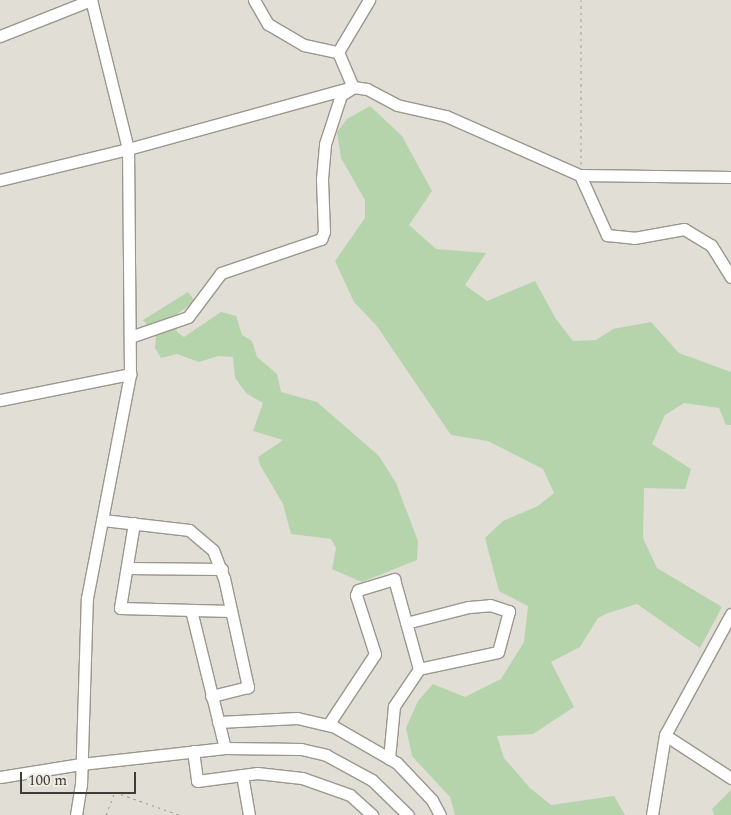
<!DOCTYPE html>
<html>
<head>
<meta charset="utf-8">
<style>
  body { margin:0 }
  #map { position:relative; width:731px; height:815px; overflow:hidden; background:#e1ded5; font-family:Spectral,serif }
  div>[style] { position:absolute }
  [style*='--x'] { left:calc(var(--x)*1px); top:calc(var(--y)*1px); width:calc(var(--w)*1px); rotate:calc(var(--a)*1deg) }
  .green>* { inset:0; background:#b6d4ac }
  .path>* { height:1px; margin-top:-0.5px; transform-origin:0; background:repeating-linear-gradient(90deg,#9c9a93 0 2.5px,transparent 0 6.5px) }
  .roads { filter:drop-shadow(1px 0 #9a978e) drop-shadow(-1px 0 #9a978e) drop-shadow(0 1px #9a978e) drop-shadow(0 -1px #9a978e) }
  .minor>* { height:11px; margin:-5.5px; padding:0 5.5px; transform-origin:5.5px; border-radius:5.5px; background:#fff }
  span { translate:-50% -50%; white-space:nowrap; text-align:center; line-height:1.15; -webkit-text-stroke:5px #eeebe2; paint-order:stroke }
  .scale { position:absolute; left:20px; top:772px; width:116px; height:22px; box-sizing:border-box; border:2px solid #3e3d39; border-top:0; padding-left:6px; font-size:15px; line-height:18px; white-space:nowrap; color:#3e3d39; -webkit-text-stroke:4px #eeebe2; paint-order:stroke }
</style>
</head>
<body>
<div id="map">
  <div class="green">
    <i style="clip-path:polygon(370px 106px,402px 136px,432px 191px,409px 225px,436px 249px,486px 253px,465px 285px,487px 301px,535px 281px,556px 319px,573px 341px,596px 340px,613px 329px,651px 322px,679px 353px,731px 372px,731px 425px,726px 425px,719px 408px,684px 403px,665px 415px,652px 444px,691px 469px,685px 489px,644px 488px,643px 538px,657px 568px,722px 607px,700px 648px,637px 604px,608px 613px,598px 618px,580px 647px,551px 662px,574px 707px,533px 734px,497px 736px,504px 758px,530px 788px,551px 805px,614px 796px,625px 815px,455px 815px,450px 797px,412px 756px,406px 728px,418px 701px,433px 684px,465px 697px,501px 679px,524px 642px,528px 606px,499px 591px,485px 538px,503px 521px,538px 506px,554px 493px,543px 469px,488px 441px,451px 435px,376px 325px,354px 302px,335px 261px,365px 218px,365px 200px,341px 158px,337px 132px,347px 119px)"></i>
    <i style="clip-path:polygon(188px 292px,195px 301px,173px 317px,177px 332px,184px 337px,221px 312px,236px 316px,242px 335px,252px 341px,257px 357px,277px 374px,281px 392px,317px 402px,379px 456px,396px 483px,418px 541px,417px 560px,362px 582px,332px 569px,336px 548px,331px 539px,291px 534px,283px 504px,260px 465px,258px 457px,283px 440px,253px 431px,263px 403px,246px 393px,235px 378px,233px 357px,218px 356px,199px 362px,177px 354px,161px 358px,155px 348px,156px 337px,143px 320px)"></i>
    <i style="clip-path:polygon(731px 790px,731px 815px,714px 815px,712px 809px)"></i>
  </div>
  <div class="path">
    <i style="--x:581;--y:164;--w:164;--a:-90"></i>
    <i style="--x:106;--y:815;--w:25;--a:-69"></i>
    <i style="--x:115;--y:792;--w:69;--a:19.5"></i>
  </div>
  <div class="roads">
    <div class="minor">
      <i style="--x:254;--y:0;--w:28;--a:60"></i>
      <i style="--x:268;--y:24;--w:42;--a:30.3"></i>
      <i style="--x:304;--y:45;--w:35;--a:12"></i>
      <i style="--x:338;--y:52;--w:38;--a:67"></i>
      <i style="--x:0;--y:36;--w:98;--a:-21.6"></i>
      <i style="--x:338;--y:52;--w:61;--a:-59.2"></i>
      <i style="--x:580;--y:175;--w:66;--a:65.8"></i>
      <i style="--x:607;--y:235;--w:27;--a:6"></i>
      <i style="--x:634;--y:238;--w:51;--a:-10.2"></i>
      <i style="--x:684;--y:229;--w:31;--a:31"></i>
      <i style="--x:711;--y:245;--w:38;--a:58"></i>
      <i style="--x:0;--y:180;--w:132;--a:-13.6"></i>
      <i style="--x:128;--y:149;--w:233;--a:-15.4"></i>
      <i style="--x:353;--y:87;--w:14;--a:8"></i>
      <i style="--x:367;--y:89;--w:34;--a:28"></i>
      <i style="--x:397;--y:105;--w:50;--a:12.7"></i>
      <i style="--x:446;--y:116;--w:146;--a:23.8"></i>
      <i style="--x:580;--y:175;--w:151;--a:0.8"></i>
      <i style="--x:130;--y:337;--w:61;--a:-19"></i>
      <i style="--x:188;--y:317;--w:55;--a:-53.1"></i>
      <i style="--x:221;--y:273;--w:106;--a:-18.8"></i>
      <i style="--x:321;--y:239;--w:8;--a:-67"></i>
      <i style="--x:324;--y:232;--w:53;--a:-92.2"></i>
      <i style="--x:322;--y:179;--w:35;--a:-85"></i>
      <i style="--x:325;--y:144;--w:52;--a:-71.9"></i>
      <i style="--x:341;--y:95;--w:13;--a:-32"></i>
      <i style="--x:0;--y:400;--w:133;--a:-11.3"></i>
      <i style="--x:103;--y:520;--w:87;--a:6.6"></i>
      <i style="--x:189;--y:530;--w:31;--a:40"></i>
      <i style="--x:213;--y:550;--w:30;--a:69"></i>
      <i style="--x:224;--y:578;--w:112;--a:77.6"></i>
      <i style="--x:248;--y:687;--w:38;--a:166"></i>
      <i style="--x:134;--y:523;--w:86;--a:99.4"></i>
      <i style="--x:120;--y:608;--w:111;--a:1.5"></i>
      <i style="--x:127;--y:568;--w:95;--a:0.6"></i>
      <i style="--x:191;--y:610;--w:142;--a:76.2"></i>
      <i style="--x:406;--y:623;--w:65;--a:-14.3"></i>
      <i style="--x:469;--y:607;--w:21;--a:-5"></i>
      <i style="--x:490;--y:605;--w:20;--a:18"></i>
      <i style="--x:509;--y:611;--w:42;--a:105"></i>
      <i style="--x:498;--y:652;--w:81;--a:167.9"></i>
      <i style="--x:218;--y:722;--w:79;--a:-2.9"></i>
      <i style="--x:297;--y:718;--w:37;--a:13"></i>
      <i style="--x:333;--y:726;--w:74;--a:30"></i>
      <i style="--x:397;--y:763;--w:51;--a:46.6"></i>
      <i style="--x:432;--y:800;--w:17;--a:62"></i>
      <i style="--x:328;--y:725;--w:85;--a:-56.5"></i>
      <i style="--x:375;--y:654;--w:62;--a:-107.9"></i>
      <i style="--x:356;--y:595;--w:5;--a:-68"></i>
      <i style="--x:358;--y:590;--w:38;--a:-17"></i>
      <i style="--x:394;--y:579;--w:93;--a:74.5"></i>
      <i style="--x:419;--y:669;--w:45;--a:124"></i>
      <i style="--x:394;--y:706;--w:53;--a:95.4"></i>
      <i style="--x:665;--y:735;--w:79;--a:33.1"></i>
      <i style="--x:193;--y:751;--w:30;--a:82"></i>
      <i style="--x:197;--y:781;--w:61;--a:-7.6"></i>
      <i style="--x:257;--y:773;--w:45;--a:6.3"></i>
      <i style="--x:302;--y:778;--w:51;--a:19.5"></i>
      <i style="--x:350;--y:795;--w:30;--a:42"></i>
      <i style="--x:242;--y:775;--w:41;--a:80.1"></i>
      <i style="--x:0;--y:777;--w:82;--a:-9.1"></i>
      <i style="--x:81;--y:764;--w:145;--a:-6.3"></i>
      <i style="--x:225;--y:748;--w:76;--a:0.8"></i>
      <i style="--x:301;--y:749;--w:26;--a:13"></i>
      <i style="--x:326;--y:755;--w:52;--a:28.5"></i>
      <i style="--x:372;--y:780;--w:50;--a:44.2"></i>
      <i style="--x:76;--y:815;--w:30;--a:-81"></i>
      <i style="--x:81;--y:785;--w:187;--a:-88.2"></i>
      <i style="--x:87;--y:598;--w:228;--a:-79.1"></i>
      <i style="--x:130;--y:374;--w:225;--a:-90.5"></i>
      <i style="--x:128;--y:149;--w:154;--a:-103.9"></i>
      <i style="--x:652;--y:815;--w:81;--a:-80.8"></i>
      <i style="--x:665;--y:735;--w:138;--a:-61.4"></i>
    </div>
  </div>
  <div class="scale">100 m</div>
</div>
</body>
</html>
